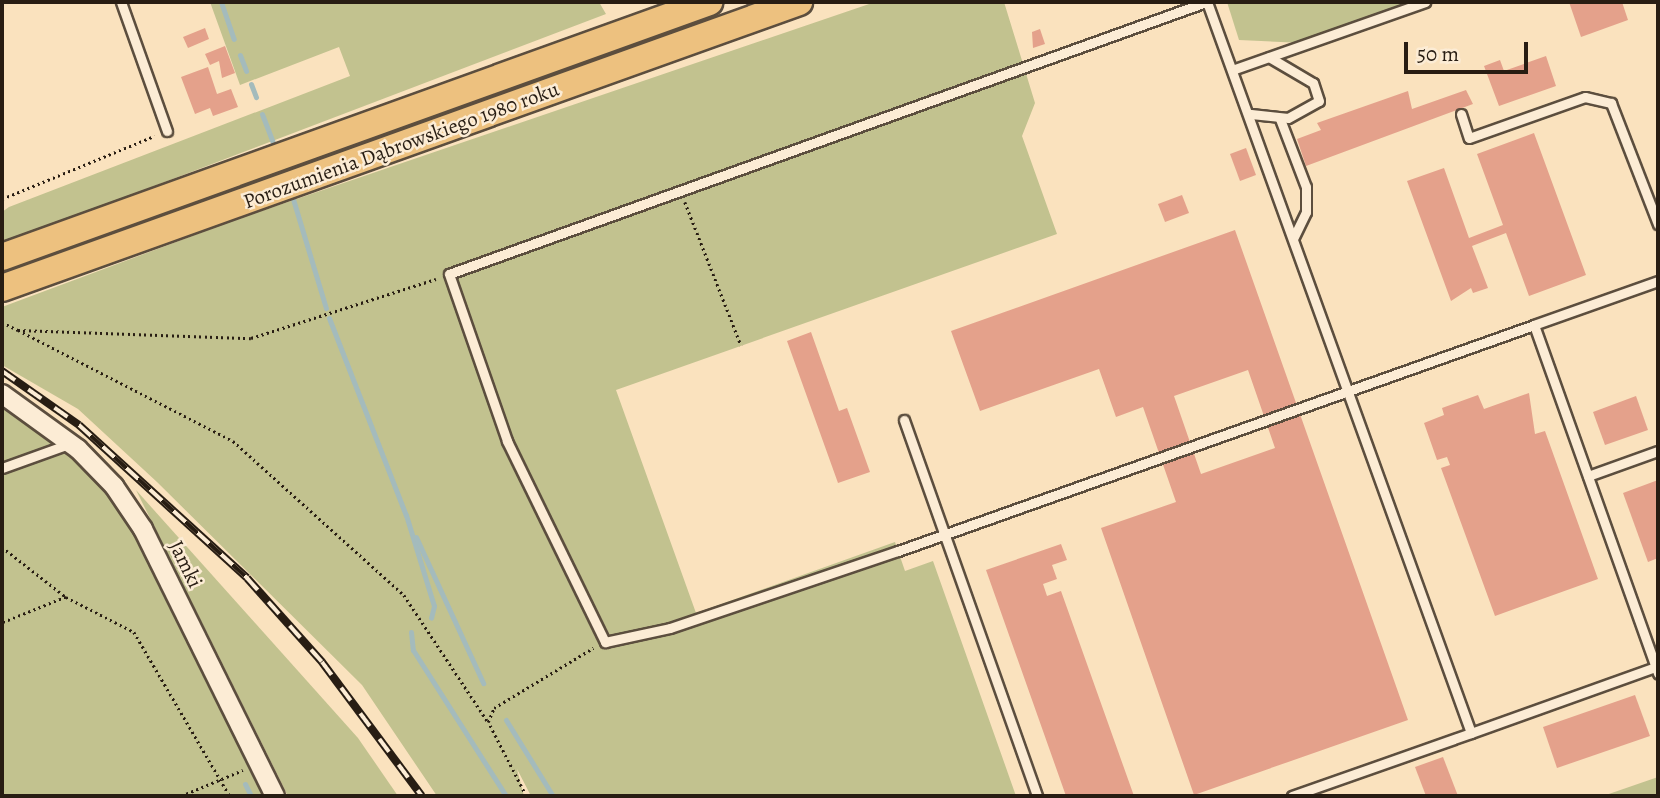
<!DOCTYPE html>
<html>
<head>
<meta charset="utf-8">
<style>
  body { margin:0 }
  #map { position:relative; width:1660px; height:798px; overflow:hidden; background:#fae2be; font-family:Alegreya,serif }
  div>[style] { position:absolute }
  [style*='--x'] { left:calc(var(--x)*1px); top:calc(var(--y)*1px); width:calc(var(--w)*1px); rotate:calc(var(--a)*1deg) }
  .green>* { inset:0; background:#c2c28f }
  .stream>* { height:5px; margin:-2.5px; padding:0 2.5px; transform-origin:2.5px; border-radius:2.5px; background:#a4bbbc }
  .building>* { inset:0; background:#e4a18b }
  .path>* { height:2.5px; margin-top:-1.25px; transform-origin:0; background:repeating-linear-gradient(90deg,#281d13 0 2px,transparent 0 5.5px) }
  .roads { filter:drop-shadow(2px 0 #5c4e3e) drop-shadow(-2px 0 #5c4e3e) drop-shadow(0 2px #5c4e3e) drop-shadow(0 -2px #5c4e3e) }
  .service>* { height:9px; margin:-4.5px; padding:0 4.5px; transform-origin:4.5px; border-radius:4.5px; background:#fcecd5 }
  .minor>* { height:18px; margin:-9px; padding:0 9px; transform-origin:9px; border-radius:9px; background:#fcecd5 }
  .primary>* { height:26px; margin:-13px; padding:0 13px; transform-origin:13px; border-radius:13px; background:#edc17f }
  .rail>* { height:8px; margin-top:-4px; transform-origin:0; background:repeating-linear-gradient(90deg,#fcecd5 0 16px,#281d13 0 32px); box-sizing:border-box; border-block:2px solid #281d13 }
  span { translate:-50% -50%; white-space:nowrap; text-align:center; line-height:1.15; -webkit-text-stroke:5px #fcecd5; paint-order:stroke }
  .street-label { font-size:21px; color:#281d13 }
  .frame { position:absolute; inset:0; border:4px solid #281d13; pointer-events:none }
  .scale { position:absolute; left:1404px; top:42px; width:124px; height:32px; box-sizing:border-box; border:4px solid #281d13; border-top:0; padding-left:9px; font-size:21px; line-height:24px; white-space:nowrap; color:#281d13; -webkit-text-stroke:5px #fcecd5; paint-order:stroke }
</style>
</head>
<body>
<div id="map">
  <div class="green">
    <i style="clip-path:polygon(210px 2px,599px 2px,606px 14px,2px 244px,2px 212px,9px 207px,350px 76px,339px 47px,240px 85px)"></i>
    <i style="clip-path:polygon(875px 2px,1004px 2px,1035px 103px,1022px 136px,1057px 234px,616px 390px,696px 613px,895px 542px,905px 571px,933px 561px,1016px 796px,531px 796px,517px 769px,524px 796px,437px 796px,362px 685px,157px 482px,78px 409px,2px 365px,2px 307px,235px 220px)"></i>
    <i style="clip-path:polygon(1227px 2px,1417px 2px,1303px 43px,1239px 40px)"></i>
    <i style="clip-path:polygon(2px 404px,86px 469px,131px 524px,268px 796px,2px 796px)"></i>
    <i style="clip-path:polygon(136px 490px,358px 738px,398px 796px,288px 796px)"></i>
    <i style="clip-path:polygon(1658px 777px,1658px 796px,1603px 796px)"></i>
  </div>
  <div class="stream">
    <i style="--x:221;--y:2;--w:39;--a:71"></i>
    <i style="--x:240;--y:55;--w:17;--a:69"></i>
    <i style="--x:251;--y:84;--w:14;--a:69"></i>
    <i style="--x:262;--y:114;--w:34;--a:69"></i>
    <i style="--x:293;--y:199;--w:114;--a:73.2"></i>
    <i style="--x:329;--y:318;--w:212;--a:68.7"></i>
    <i style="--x:406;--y:515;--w:95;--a:72.9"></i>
    <i style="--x:434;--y:606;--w:12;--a:104"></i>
    <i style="--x:416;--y:537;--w:161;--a:65.3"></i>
    <i style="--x:411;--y:632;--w:18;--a:84"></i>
    <i style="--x:413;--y:650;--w:173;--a:57.5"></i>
    <i style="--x:506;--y:720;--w:89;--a:58.3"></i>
    <i style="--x:245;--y:784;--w:13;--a:63"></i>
  </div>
  <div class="building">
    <i style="clip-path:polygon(1569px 2px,1622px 2px,1628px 20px,1581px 37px)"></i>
    <i style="clip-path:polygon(205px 28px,209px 39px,188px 48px,183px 37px)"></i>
    <i style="clip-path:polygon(1040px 29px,1045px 44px,1033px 48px,1032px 32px)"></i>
    <i style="clip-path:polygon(225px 46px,235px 73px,222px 78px,219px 61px,210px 65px,205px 54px)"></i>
    <i style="clip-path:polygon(1546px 56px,1556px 86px,1499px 106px,1484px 66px,1500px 60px,1504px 71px)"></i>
    <i style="clip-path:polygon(208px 67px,217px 94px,231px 89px,238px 107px,213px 116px,210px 108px,195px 114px,181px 77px)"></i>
    <i style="clip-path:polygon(1466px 90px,1473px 104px,1306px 166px,1297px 139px,1321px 130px,1317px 123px,1408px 91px,1412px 109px)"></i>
    <i style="clip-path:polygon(1534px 133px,1586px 275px,1529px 296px,1506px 233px,1472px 246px,1488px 288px,1473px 293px,1471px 288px,1451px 301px,1407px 181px,1444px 168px,1469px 238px,1503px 225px,1477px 154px)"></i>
    <i style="clip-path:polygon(1246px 148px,1256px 175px,1240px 181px,1230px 154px)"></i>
    <i style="clip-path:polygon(1182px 195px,1189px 213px,1165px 222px,1158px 204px)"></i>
    <i style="clip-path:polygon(evenodd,1235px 230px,1408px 720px,1194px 795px,1101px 528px,1176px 502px,1143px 407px,1116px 417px,1099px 369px,980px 411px,951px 331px,1235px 230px,1248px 370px,1275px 448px,1201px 474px,1174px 396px,1248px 370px)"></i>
    <i style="clip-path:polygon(811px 332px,839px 411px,847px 408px,870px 472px,838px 483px,787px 341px)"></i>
    <i style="clip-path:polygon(1529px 393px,1535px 434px,1545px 431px,1598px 579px,1495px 616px,1441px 468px,1450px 465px,1447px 457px,1437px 460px,1424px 423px,1444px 415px,1442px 408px,1478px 395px,1484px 409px)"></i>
    <i style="clip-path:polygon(1636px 396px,1648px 430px,1605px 445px,1593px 412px)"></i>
    <i style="clip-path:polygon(1658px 480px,1658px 558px,1648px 562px,1623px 493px)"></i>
    <i style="clip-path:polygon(1061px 544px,1067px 560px,1052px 565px,1057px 579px,1043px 584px,1047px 596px,1061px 591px,1134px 796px,1066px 796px,986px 570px)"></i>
    <i style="clip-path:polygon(1635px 695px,1650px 736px,1557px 768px,1543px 727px)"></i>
    <i style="clip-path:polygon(1443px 757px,1458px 796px,1426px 796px,1415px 767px)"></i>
  </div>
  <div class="path">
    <i style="--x:2;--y:199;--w:165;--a:-22.5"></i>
    <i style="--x:685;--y:202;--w:154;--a:68.6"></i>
    <i style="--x:2;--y:322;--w:18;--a:27"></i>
    <i style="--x:18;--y:330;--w:233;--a:2"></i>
    <i style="--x:251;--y:338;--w:194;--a:-17.7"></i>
    <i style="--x:18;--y:330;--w:242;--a:27.3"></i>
    <i style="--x:233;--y:441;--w:230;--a:42"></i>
    <i style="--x:404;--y:595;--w:152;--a:56.5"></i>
    <i style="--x:2;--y:547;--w:81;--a:38"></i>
    <i style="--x:66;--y:597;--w:69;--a:157.9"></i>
    <i style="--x:66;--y:597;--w:76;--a:27.2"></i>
    <i style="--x:134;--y:632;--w:190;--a:59.7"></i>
    <i style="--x:181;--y:796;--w:67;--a:-22.8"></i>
    <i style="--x:526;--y:796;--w:83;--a:-117.2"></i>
    <i style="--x:488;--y:722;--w:15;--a:-67"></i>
    <i style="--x:494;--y:708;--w:116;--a:-31.2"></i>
  </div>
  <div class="roads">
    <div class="service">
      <i style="--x:121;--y:2;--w:137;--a:70.4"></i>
      <i style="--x:1206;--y:2;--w:804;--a:160.24"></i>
      <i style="--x:449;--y:274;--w:177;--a:70.8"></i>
      <i style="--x:507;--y:441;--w:224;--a:64"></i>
      <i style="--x:605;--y:642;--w:66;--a:-12.2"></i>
      <i style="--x:670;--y:628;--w:241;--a:-18.7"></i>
      <i style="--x:898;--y:551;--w:675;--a:-19.56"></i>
      <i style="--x:1207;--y:2;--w:777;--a:70.14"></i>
      <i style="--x:1471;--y:733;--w:190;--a:160.6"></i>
      <i style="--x:1232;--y:70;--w:205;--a:-19.4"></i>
      <i style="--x:1251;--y:114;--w:37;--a:6"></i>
      <i style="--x:1288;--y:118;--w:35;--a:-29"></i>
      <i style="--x:1319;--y:101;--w:19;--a:-108"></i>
      <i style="--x:1313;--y:83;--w:51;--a:-149.4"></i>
      <i style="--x:1461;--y:114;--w:25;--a:72"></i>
      <i style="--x:1469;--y:138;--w:123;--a:-19.5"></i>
      <i style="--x:1585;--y:97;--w:27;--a:13"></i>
      <i style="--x:1611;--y:103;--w:130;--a:68.8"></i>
      <i style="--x:1280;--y:119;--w:73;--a:69.1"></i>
      <i style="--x:1306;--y:187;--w:25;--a:90"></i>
      <i style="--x:1306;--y:212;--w:28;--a:116"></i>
      <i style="--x:1658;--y:281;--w:132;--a:160.5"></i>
      <i style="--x:1534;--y:325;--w:370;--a:70.4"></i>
      <i style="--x:904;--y:420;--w:399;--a:70.5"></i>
      <i style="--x:2;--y:468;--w:71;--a:-19.7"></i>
      <i style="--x:1588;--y:476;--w:74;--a:-19.7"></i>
      <i style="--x:1471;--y:733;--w:199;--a:-19.7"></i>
    </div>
    <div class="minor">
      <i style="--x:2;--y:394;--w:94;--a:35.9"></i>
      <i style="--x:78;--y:449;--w:52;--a:45.8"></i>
      <i style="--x:114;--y:486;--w:52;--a:56"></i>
      <i style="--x:143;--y:529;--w:298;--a:63.7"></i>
    </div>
    <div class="primary">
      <i style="--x:2;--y:257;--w:752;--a:-19.83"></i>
      <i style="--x:2;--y:288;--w:847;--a:-19.74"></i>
    </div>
  </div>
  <div class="rail">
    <i style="--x:2;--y:371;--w:94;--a:35"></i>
    <i style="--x:79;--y:425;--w:227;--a:42.3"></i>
    <i style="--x:247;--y:578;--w:113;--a:48.2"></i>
    <i style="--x:322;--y:662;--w:167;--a:53.3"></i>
  </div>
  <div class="street-label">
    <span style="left:401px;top:145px;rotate:-20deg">Porozumienia Dąbrowskiego 1980 roku</span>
    <span style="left:186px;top:564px;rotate:64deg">Jamki</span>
  </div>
  <div class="frame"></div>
  <div class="scale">50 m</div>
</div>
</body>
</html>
